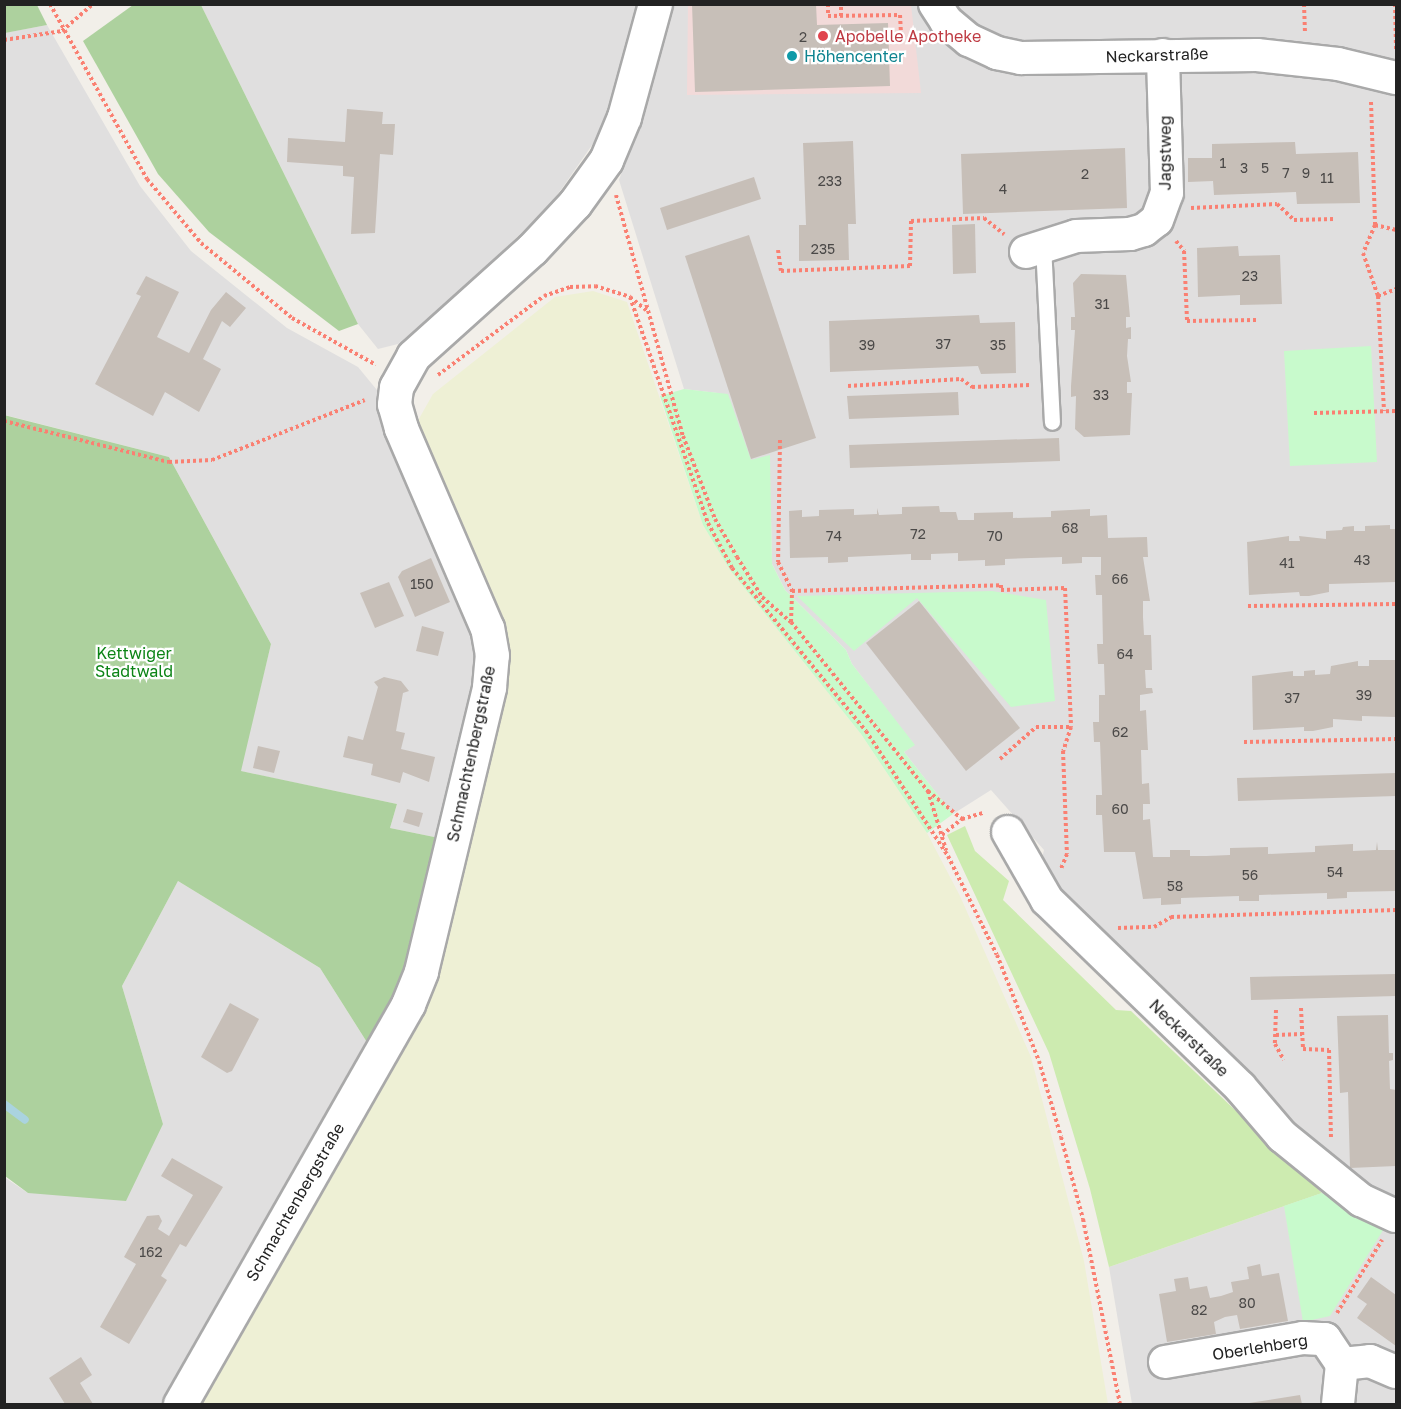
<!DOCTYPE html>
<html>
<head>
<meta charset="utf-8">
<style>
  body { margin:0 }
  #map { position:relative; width:1401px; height:1409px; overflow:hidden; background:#f2efe9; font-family:"Golos Text",sans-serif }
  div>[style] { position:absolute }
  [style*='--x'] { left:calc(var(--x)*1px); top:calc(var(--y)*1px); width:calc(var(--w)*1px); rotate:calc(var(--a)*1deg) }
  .residential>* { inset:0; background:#e0dfdf }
  .commercial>* { inset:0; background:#f2dad9 }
  .farmland>* { inset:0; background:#eef0d5 }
  .grass>* { inset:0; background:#cdebb0 }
  .forest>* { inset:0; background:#add19e }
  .park>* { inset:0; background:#c8facc }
  .stream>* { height:8px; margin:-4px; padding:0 4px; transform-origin:4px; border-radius:4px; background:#aad3df }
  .building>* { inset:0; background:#c7bfb8 }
  .path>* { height:4px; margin-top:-2px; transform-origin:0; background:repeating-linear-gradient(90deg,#fa8072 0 3px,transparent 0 6px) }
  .roads { filter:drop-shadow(2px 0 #a9a9a9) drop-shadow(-2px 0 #a9a9a9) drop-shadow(0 2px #a9a9a9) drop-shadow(0 -2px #a9a9a9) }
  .service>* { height:15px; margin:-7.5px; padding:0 7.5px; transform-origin:7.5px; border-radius:7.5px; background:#fff }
  .minor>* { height:32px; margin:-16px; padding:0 16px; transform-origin:16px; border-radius:16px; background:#fff }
  .tertiary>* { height:33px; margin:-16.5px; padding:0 16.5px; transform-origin:16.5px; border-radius:16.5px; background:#fff }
  .dots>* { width:16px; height:16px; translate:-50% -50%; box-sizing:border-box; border:3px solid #fff; border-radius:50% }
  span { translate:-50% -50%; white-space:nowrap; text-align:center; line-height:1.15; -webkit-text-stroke:4.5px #fff; paint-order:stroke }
  .number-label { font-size:14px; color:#4b4948 }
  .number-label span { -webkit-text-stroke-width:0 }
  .health-label { font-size:16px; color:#be3a42 }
  .left { translate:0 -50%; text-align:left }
  .street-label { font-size:16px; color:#222 }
  .culture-label { font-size:16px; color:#0d838f }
  .park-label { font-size:16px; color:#0c8416 }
  .frame { position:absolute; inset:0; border:6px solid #222; pointer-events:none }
</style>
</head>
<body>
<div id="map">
  <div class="residential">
    <i style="clip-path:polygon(201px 5px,640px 5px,599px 135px,549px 207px,406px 342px,378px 349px,358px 324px)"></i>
    <i style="clip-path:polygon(669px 5px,1396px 5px,1396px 1404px,1132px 1404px,1109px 1267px,1322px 1193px,1356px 1177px,1315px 1147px,1056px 884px,1042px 858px,1044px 850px,991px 790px,953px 814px,904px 752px,914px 745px,852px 664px,846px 650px,785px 590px,772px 564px,771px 519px,718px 393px,684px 389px,619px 180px,641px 117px)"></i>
    <i style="clip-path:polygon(47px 25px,140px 186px,191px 251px,287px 328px,358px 367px,386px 401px,486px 655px,444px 839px,390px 828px,397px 804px,240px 771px,271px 644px,169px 457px,5px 415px,4px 33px)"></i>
    <i style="clip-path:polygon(178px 881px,320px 968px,370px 1047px,172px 1404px,5px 1404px,4px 1177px,28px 1193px,163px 1124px,122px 986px)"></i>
  </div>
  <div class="commercial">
    <i style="clip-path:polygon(688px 5px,911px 5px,921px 93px,687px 95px)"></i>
  </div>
  <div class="farmland">
    <i style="clip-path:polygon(593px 291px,627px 302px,703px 525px,730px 570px,861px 734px,927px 833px,960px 896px,1031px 1057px,1084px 1261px,1108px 1404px,194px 1404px,414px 1007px,498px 690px,416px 424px,433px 394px,555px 297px)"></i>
  </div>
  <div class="grass">
    <i style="clip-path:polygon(965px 826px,975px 851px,1009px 881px,1003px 900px,1116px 1010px,1131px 1011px,1322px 1193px,1109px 1267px,1090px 1189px,1049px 1053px,947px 835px)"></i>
  </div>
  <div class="forest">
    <i style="clip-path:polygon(5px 4px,37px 5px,47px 25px,5px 33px)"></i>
    <i style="clip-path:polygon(133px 5px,201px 5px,358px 324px,339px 331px,209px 232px,158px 174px,83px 41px)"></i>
    <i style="clip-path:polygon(4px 415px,169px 457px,271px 644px,241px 771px,397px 804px,390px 828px,444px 839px,413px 971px,370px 1047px,320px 968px,178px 881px,122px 986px,163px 1124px,126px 1201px,28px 1193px,5px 1176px)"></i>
  </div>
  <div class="park">
    <i style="clip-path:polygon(1371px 346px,1377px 462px,1290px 466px,1284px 351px)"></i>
    <i style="clip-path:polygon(684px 389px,728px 394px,751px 460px,770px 455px,772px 564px,785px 590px,846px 650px,852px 664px,915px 745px,904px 752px,953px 814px,927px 833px,861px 734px,730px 570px,703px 525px,660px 396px)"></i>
    <i style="clip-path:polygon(992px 591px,1046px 600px,1055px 701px,1011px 707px,917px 598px,854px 651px,797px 596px)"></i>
    <i style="clip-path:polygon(1322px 1193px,1385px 1227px,1330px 1316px,1303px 1322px,1284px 1206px)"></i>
  </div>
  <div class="stream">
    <i style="--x:4;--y:1104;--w:26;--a:37"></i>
  </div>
  <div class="building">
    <i style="clip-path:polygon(692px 4px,816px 4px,817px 25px,888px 23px,890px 86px,695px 92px)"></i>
    <i style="clip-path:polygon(347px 109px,383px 112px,382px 124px,395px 124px,393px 155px,380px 154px,375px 233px,351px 234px,354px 177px,343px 176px,343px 166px,287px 162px,288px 138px,345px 142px)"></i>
    <i style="clip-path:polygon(853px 141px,856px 224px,848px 224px,849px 260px,799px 261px,799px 225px,806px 225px,803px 143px)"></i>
    <i style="clip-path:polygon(1295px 142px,1296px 154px,1358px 152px,1360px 203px,1297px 204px,1296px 192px,1214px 195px,1213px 181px,1188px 182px,1188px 158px,1212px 158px,1212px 144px)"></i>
    <i style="clip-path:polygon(1125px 148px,1127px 208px,963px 214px,961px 154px)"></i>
    <i style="clip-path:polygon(754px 177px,761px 199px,667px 230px,660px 208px)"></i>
    <i style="clip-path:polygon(975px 224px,976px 273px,953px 274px,952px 225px)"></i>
    <i style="clip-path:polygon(749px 235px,816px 438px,751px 459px,685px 256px)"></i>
    <i style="clip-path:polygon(1238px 246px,1239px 256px,1280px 255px,1282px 304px,1240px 305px,1240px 295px,1198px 297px,1197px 248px)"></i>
    <i style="clip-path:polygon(1081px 274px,1126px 275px,1130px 317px,1126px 317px,1126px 328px,1131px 327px,1131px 339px,1128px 339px,1127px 356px,1131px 382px,1127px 382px,1127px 393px,1132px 393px,1130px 435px,1084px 437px,1075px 429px,1076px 396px,1071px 397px,1071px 386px,1075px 330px,1071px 330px,1071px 317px,1075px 317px,1073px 283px)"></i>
    <i style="clip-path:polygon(146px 276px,179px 292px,157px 337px,189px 353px,211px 310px,226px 292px,246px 308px,230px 327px,222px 321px,203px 359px,221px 369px,199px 412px,165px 392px,153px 416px,95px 384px,141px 296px,136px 294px)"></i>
    <i style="clip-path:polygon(979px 315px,980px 323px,1015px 322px,1016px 373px,981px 374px,978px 366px,830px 372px,829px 321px)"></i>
    <i style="clip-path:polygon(958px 392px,959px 415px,849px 419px,847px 396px)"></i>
    <i style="clip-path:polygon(1059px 438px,1060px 461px,850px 468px,849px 445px)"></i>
    <i style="clip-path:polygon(939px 506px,940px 512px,956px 512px,958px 520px,974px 520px,974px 513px,1013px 512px,1013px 518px,1051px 517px,1051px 511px,1090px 509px,1090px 516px,1107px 515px,1108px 538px,1147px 537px,1148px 557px,1143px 557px,1150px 601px,1143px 601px,1143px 617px,1144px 635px,1151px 635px,1152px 670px,1145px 670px,1146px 688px,1152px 688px,1153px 693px,1140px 695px,1140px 711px,1146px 710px,1148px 750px,1141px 750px,1142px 784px,1149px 783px,1150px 804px,1143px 804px,1143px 820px,1150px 819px,1153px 857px,1170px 857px,1170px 850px,1190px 850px,1190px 856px,1206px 856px,1230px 855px,1230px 848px,1268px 847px,1268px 854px,1291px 853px,1315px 852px,1315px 846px,1353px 844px,1353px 851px,1376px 850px,1377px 842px,1378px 850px,1396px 850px,1396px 891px,1347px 892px,1347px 898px,1327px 899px,1327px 893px,1259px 895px,1259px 901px,1239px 901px,1239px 896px,1181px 898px,1181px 904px,1161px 905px,1161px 898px,1143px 899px,1135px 852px,1104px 852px,1102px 815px,1096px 815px,1096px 795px,1102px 795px,1101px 768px,1100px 742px,1094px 742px,1093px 722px,1099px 722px,1099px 695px,1105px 695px,1104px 664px,1098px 664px,1097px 644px,1103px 644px,1102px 595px,1096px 595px,1095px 575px,1101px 575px,1101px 557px,1082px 557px,1082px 563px,1062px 564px,1062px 557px,1005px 559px,1005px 565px,985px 566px,985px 560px,958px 561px,958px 553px,931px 554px,931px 560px,911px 560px,911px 554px,848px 557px,848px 562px,828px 563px,828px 557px,790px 558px,789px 511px,802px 510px,802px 517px,819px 516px,819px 510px,854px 509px,854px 515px,877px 514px,877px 508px,879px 515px,902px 514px,902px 507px)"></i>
    <i style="clip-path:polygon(1390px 525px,1390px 529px,1396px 529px,1396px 582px,1329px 584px,1329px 592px,1309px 596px,1300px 596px,1299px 592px,1249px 595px,1247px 542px,1289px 536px,1289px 541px,1300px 541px,1299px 536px,1326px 539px,1326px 531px,1342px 530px,1343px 527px,1354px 526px,1354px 531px,1365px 531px,1365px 526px)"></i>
    <i style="clip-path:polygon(431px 558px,450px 602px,415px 617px,398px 577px,402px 571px)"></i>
    <i style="clip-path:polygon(389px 582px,404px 616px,375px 628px,360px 593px)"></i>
    <i style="clip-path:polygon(919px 601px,1020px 728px,966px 771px,866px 643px)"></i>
    <i style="clip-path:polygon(422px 626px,444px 632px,438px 656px,416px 651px)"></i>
    <i style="clip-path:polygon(1369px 660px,1395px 660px,1396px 664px,1396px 717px,1362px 716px,1362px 721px,1333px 719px,1333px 727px,1313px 731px,1304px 731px,1304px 727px,1253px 730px,1252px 676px,1293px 671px,1293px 676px,1304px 676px,1304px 671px,1315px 670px,1315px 675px,1330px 674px,1331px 666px,1358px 661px,1358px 666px,1369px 666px)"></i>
    <i style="clip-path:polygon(384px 677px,401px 681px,409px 691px,403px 693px,396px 731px,405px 733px,401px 749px,435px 757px,429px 782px,403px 772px,400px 783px,371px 775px,373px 764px,343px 757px,348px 736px,363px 740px,378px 687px,374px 682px)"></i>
    <i style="clip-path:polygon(258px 746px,280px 751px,274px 773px,253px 768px)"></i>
    <i style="clip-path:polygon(1396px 773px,1396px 796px,1238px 801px,1237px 778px)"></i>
    <i style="clip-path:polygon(407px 809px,423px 813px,419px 827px,403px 822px)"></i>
    <i style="clip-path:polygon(1396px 974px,1396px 996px,1251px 1000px,1250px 977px)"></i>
    <i style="clip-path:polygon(230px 1003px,259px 1019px,232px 1071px,227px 1073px,201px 1057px)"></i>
    <i style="clip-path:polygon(1388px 1015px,1389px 1053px,1393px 1053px,1393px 1060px,1389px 1061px,1390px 1089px,1396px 1090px,1396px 1166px,1350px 1168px,1348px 1092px,1340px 1093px,1337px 1016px)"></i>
    <i style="clip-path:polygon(172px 1158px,223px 1187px,186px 1247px,180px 1244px,161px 1276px,167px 1280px,129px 1344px,100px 1327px,136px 1264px,124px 1257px,147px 1216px,159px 1215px,162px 1221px,158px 1229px,169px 1236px,193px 1195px,161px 1176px)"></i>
    <i style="clip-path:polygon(1260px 1264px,1262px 1276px,1279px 1273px,1288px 1321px,1240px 1329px,1237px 1315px,1225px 1317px,1214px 1322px,1216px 1334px,1167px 1342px,1159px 1294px,1176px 1291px,1174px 1279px,1188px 1277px,1190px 1289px,1207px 1286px,1210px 1298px,1221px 1296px,1233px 1292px,1231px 1282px,1249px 1279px,1247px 1267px)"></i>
    <i style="clip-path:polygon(1371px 1277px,1396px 1295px,1396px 1346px,1357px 1318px,1367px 1304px,1357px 1297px)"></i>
    <i style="clip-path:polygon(81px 1357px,92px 1375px,80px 1383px,93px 1404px,65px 1404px,49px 1378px)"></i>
    <i style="clip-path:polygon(1300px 1395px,1302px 1404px,1249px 1404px,1249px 1403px)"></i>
  </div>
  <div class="path">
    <i style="--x:50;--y:4;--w:200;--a:61"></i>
    <i style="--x:147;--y:179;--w:84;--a:49.8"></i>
    <i style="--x:201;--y:243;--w:118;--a:39.5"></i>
    <i style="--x:292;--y:318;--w:96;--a:29.2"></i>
    <i style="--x:828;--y:4;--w:12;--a:90"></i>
    <i style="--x:828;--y:16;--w:72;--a:-0.8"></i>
    <i style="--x:900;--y:15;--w:21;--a:87"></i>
    <i style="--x:1304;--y:4;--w:28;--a:88"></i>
    <i style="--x:1395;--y:4;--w:45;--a:88.7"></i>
    <i style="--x:841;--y:16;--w:12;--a:-90"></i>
    <i style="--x:4;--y:40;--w:59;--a:-8.8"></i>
    <i style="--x:62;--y:31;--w:41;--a:-41.1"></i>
    <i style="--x:1371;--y:102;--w:123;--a:88.1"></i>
    <i style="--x:1375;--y:225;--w:30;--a:113"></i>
    <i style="--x:1363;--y:253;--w:46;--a:70.8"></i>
    <i style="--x:1378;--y:296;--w:115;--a:87"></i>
    <i style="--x:616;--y:195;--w:250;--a:74.5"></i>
    <i style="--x:683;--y:436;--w:89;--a:68.9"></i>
    <i style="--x:715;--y:519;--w:44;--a:59.9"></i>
    <i style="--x:737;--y:557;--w:47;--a:58"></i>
    <i style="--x:762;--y:597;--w:38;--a:41"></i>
    <i style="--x:791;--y:622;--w:218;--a:51"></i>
    <i style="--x:928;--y:791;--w:44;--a:39.5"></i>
    <i style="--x:962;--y:819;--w:22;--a:-16"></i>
    <i style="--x:1191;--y:208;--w:86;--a:-2.7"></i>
    <i style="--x:1277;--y:204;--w:23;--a:43"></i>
    <i style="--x:1294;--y:220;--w:40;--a:-1.4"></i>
    <i style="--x:1375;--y:225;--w:22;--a:13"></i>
    <i style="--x:1176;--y:241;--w:13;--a:51"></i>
    <i style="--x:1184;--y:251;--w:70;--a:87.5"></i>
    <i style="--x:1187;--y:321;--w:69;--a:-0.8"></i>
    <i style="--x:778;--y:250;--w:21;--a:82"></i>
    <i style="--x:781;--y:271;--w:129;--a:-2.2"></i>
    <i style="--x:910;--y:266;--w:45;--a:-88.7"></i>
    <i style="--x:911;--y:221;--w:73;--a:-2.4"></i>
    <i style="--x:984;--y:218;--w:26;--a:39"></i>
    <i style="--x:1378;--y:296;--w:19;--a:-21"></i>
    <i style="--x:630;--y:297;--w:239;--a:71"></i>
    <i style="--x:708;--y:523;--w:51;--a:61.9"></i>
    <i style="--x:732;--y:568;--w:211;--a:50.6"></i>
    <i style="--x:866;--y:731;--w:149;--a:56.7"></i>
    <i style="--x:948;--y:856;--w:110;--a:63.7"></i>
    <i style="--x:997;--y:955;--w:114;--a:68.4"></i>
    <i style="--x:1039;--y:1061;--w:79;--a:73.9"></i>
    <i style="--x:1061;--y:1137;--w:85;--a:75"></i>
    <i style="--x:1083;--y:1219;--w:189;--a:78.7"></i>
    <i style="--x:438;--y:375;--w:132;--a:-36.7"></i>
    <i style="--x:544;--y:296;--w:28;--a:-19"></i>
    <i style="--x:570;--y:287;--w:25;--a:-2"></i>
    <i style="--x:595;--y:286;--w:37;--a:17"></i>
    <i style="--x:630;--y:297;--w:22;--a:39"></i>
    <i style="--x:848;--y:386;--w:113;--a:-3.5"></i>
    <i style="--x:961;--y:379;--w:14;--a:36"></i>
    <i style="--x:972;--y:387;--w:58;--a:-2"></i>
    <i style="--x:1314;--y:413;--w:82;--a:-1.4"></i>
    <i style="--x:4;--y:421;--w:170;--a:14"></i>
    <i style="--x:169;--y:462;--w:43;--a:-2.7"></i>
    <i style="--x:212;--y:460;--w:164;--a:-21.4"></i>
    <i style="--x:780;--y:440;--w:122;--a:90.9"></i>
    <i style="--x:778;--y:562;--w:32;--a:64"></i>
    <i style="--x:792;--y:591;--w:209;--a:-1.6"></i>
    <i style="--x:1001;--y:585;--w:5;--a:90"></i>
    <i style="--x:1001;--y:590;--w:64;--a:-1.8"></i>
    <i style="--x:1065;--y:588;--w:139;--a:87.5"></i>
    <i style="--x:1071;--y:727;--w:25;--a:108"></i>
    <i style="--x:1063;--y:751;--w:103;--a:87.8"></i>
    <i style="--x:1067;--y:854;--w:16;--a:112"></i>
    <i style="--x:1248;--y:606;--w:148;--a:-0.8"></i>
    <i style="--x:791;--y:622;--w:31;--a:-88"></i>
    <i style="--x:1244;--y:742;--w:152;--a:-1.1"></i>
    <i style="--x:1000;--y:759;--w:48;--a:-41.6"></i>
    <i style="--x:1036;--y:727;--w:35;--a:0"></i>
    <i style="--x:928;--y:791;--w:62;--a:73"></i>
    <i style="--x:942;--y:835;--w:26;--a:-39"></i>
    <i style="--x:1118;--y:928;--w:36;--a:-2"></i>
    <i style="--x:1154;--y:927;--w:20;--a:-30"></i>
    <i style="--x:1171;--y:917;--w:225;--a:-1.8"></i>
    <i style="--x:1301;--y:1008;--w:41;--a:87.2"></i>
    <i style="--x:1303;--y:1049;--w:26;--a:2"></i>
    <i style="--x:1329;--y:1050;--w:88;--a:88.7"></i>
    <i style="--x:1276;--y:1010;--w:34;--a:92"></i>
    <i style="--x:1275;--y:1044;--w:18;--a:61"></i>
    <i style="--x:1276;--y:1035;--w:26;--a:-2"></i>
    <i style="--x:1337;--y:1313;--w:86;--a:-58.3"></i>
  </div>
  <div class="roads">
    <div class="service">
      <i style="--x:1043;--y:245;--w:177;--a:87.1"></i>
    </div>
    <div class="minor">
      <i style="--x:935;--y:4;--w:20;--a:57"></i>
      <i style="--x:946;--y:21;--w:30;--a:40"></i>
      <i style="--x:969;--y:40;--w:31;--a:25"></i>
      <i style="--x:997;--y:53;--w:25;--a:12"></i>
      <i style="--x:1021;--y:58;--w:236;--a:-0.7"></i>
      <i style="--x:1257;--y:55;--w:81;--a:6.3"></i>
      <i style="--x:1338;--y:64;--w:60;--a:13.6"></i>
      <i style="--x:1026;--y:252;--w:52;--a:-17.7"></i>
      <i style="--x:1076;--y:236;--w:54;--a:-2.1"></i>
      <i style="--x:1130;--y:234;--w:15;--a:-16"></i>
      <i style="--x:1144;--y:230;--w:16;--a:-38"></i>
      <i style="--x:1157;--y:220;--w:29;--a:-70"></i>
      <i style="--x:1167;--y:193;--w:138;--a:-91.7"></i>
      <i style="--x:1008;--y:832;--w:78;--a:60.2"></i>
      <i style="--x:1047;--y:900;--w:269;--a:44.1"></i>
      <i style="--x:1240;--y:1087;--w:65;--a:49.4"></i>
      <i style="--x:1282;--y:1136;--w:102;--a:39"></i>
      <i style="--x:1361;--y:1200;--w:38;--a:25"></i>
      <i style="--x:1165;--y:1362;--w:140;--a:-9.9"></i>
      <i style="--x:1303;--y:1338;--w:22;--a:3"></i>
      <i style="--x:1325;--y:1339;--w:30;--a:56"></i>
      <i style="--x:1338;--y:1404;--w:40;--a:-84.3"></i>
      <i style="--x:1342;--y:1364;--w:28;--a:-6"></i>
      <i style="--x:1370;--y:1361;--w:28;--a:23"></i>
    </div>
    <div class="tertiary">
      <i style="--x:180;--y:1404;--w:460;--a:-60.3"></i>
      <i style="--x:408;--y:1004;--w:35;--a:-68"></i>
      <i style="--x:421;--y:971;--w:292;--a:-76.5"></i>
      <i style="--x:489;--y:687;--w:32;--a:-85"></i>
      <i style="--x:492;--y:655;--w:27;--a:-100"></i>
      <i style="--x:487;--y:628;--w:218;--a:-113.3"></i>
      <i style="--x:401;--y:428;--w:25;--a:-106"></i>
      <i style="--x:394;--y:404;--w:17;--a:-83"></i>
      <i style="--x:396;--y:387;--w:35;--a:-61"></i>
      <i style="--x:413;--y:356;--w:160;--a:-42"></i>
      <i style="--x:532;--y:249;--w:63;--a:-46.9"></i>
      <i style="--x:575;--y:203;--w:53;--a:-54.2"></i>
      <i style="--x:606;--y:160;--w:47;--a:-67.3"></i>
      <i style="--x:624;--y:117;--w:117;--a:-74.7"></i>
    </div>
  </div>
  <div class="dots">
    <i style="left:823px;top:36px;background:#e0444e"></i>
    <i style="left:792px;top:56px;background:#0f9aa8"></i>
  </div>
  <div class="number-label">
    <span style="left:803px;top:37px">2</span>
    <span style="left:1223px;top:163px">1</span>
    <span style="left:1244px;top:168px">3</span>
    <span style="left:1265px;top:168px">5</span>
    <span style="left:1286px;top:173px">7</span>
    <span style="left:1306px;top:173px">9</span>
    <span style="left:1085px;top:174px">2</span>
    <span style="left:1327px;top:178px">11</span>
    <span style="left:830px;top:181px">233</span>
    <span style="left:1003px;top:189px">4</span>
    <span style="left:823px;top:249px">235</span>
    <span style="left:1250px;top:276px">23</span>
    <span style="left:1102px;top:304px">31</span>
    <span style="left:943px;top:344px">37</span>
    <span style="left:867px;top:345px">39</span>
    <span style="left:998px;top:345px">35</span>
    <span style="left:1101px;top:395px">33</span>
    <span style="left:1070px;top:528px">68</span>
    <span style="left:918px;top:534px">72</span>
    <span style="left:834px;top:536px">74</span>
    <span style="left:995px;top:536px">70</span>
    <span style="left:1362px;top:560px">43</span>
    <span style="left:1287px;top:563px">41</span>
    <span style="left:1120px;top:579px">66</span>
    <span style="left:422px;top:584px">150</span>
    <span style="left:1125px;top:654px">64</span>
    <span style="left:1364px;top:695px">39</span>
    <span style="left:1292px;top:698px">37</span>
    <span style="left:1120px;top:732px">62</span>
    <span style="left:1120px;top:809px">60</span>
    <span style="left:1335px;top:872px">54</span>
    <span style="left:1250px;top:875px">56</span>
    <span style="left:1175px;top:886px">58</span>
    <span style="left:151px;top:1252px">162</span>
    <span style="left:1247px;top:1303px">80</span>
    <span style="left:1199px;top:1310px">82</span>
  </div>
  <div class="health-label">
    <span class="left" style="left:835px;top:36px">Apobelle Apotheke</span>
  </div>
  <div class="street-label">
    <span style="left:1157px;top:55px;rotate:-2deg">Neckarstraße</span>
    <span style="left:1165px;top:153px;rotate:-90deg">Jagstweg</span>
    <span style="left:471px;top:754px;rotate:-78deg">Schmachtenbergstraße</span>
    <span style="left:1189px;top:1038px;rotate:44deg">Neckarstraße</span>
    <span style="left:295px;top:1202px;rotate:-60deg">Schmachtenbergstraße</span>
    <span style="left:1260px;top:1347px;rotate:-9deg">Oberlehberg</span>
  </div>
  <div class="culture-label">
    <span class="left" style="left:804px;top:56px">Höhencenter</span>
  </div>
  <div class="park-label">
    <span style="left:134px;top:662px">Kettwiger<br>Stadtwald</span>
  </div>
  <div class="frame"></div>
</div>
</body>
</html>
